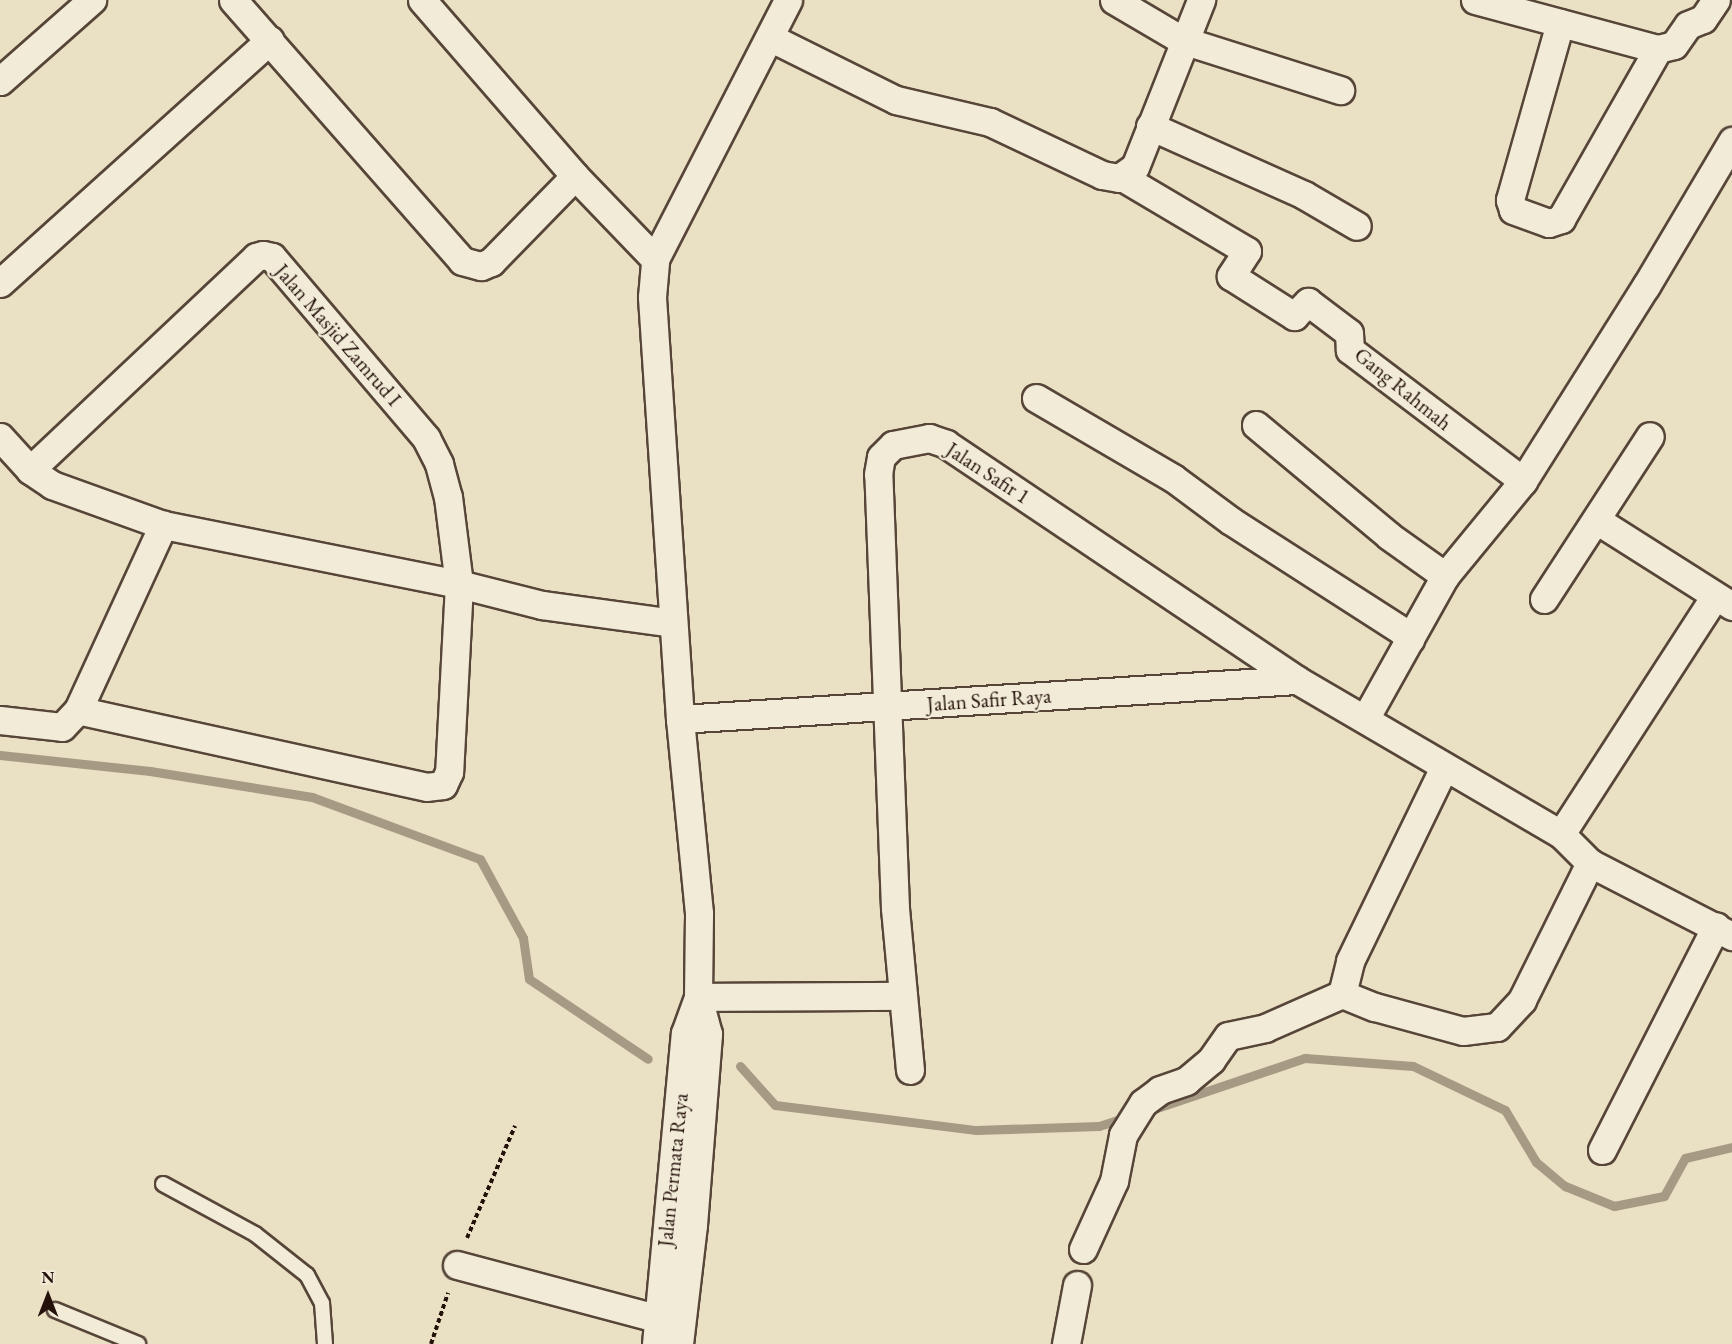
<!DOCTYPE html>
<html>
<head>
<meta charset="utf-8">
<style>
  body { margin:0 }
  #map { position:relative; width:1732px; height:1344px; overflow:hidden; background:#eae0c3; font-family:"EB Garamond",serif }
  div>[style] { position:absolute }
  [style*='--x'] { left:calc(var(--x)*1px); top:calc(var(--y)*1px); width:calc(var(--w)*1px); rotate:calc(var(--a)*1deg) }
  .stream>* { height:9px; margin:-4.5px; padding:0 4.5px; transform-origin:4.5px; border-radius:4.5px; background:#a79a84 }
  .path>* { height:4px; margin-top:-2px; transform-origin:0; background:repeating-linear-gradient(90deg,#24110a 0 4.5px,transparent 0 7.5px) }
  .roads { filter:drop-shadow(2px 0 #564538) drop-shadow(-2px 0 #564538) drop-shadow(0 2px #564538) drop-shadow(0 -2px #564538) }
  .lane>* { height:14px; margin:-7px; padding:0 7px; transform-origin:7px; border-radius:7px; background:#f1ebd8 }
  .street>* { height:27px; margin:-13.5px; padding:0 13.5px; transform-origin:13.5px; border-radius:13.5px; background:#f1ebd8 }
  span { translate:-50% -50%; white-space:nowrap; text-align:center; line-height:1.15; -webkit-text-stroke:4.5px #f1ebd8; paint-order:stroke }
  .street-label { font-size:21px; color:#24110a }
  .north { position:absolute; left:18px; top:1266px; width:60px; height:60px; -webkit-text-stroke:4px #f1ebd8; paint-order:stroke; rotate:0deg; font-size:16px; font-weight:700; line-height:24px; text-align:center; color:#24110a }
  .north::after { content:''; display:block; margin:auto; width:21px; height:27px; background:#24110a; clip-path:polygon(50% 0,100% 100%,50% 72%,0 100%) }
</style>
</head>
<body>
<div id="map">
  <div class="stream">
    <i style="--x:0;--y:755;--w:151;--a:6.1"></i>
    <i style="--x:150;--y:771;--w:164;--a:9.1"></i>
    <i style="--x:312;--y:797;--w:179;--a:20.3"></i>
    <i style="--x:480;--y:859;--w:90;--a:61.4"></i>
    <i style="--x:523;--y:938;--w:41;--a:81.7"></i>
    <i style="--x:529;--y:979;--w:143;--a:33.9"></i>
    <i style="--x:740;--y:1066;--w:52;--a:48.1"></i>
    <i style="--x:775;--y:1105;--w:203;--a:7.1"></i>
    <i style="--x:976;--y:1130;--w:123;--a:-1.9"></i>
    <i style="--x:1099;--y:1126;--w:28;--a:-18"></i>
    <i style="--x:1151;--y:1110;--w:163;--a:-18.7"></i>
    <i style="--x:1305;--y:1058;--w:108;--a:4.2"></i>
    <i style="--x:1413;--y:1066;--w:102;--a:25.6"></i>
    <i style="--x:1505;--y:1110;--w:61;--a:59.2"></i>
    <i style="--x:1536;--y:1162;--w:38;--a:40"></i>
    <i style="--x:1565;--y:1186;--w:53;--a:22.2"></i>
    <i style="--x:1614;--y:1206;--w:51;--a:-11.3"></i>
    <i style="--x:1664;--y:1196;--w:43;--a:-61.1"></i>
    <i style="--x:1685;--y:1158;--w:48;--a:-13.2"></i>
  </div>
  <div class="path">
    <i style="--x:467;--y:1238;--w:122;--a:-66.8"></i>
    <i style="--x:431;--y:1344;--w:54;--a:-71.6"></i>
  </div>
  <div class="roads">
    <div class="lane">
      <i style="--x:163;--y:1184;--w:105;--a:28.5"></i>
      <i style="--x:255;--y:1234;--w:66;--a:38.3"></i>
      <i style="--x:307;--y:1275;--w:32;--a:62"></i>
      <i style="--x:322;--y:1303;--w:41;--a:85.8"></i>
      <i style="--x:55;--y:1310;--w:90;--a:22.3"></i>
    </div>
    <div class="street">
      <i style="--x:233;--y:0;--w:347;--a:48.7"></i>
      <i style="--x:462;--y:261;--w:20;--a:15"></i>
      <i style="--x:481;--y:266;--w:11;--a:-22"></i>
      <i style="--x:491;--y:262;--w:120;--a:-45.7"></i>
      <i style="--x:422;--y:0;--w:233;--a:49"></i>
      <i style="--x:575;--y:176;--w:115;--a:46.1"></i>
      <i style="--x:1114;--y:0;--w:79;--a:30.5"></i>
      <i style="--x:1182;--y:40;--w:166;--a:17.6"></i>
      <i style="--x:1475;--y:0;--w:189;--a:15"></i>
      <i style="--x:1658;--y:49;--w:16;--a:-14"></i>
      <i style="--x:1674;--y:45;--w:24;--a:-55"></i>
      <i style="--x:1688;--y:25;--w:16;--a:-22"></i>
      <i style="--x:1703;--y:19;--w:23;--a:-56"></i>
      <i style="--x:1560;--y:23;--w:184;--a:105.8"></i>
      <i style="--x:1510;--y:200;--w:10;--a:73"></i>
      <i style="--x:1513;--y:210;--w:38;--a:20"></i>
      <i style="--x:1549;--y:223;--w:13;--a:-18"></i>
      <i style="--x:1561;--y:219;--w:196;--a:-60.3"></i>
      <i style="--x:771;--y:38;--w:140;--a:26.4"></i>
      <i style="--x:896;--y:100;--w:97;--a:13.2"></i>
      <i style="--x:990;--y:122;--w:124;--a:25.3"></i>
      <i style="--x:1102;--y:175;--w:17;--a:10"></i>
      <i style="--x:1119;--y:178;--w:19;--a:-35"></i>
      <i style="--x:1135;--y:167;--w:180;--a:-68.4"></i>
      <i style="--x:0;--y:81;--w:123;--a:-41.4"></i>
      <i style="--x:1150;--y:126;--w:169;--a:24.1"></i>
      <i style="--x:1304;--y:195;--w:61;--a:30.3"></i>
      <i style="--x:1122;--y:177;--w:145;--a:30.6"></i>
      <i style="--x:1247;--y:251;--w:30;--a:123"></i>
      <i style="--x:1231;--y:276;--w:75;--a:32.4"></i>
      <i style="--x:1294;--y:316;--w:20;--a:-45"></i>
      <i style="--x:1308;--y:302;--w:51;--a:37.1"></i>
      <i style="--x:1349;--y:333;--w:17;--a:87"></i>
      <i style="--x:1350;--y:350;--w:217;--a:37.1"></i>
      <i style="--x:0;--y:283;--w:363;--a:-42"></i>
      <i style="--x:1036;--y:398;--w:159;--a:30.3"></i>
      <i style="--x:1173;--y:478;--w:72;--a:36.6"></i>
      <i style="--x:1231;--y:521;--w:202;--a:32.7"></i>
      <i style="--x:1401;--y:630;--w:13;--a:45"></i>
      <i style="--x:1256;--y:425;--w:173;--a:39.8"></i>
      <i style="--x:1389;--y:536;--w:69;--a:35.5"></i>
      <i style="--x:0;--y:437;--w:45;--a:47.7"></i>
      <i style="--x:30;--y:470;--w:27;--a:34"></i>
      <i style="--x:52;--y:485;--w:118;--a:19.8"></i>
      <i style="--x:163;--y:525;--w:302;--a:11.3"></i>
      <i style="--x:459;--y:584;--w:86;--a:14.2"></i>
      <i style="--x:542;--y:605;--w:132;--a:7.8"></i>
      <i style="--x:30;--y:470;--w:311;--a:-43.3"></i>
      <i style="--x:256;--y:257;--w:7;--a:-16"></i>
      <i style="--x:263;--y:255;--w:9;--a:13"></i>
      <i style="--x:272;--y:257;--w:238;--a:49.6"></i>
      <i style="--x:426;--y:438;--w:29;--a:63"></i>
      <i style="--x:439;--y:464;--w:34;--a:75"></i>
      <i style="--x:448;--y:497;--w:88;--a:82.8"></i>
      <i style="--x:459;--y:584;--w:188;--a:93"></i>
      <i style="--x:449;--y:772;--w:14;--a:115"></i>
      <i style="--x:443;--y:785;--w:16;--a:173"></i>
      <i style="--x:427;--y:787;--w:357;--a:-167.6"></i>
      <i style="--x:1598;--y:521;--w:159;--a:32.4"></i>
      <i style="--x:1544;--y:599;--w:194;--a:-57"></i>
      <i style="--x:680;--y:719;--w:618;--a:-3.62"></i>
      <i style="--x:1365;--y:719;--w:164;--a:-60.8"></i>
      <i style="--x:1445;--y:576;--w:123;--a:-50.6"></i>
      <i style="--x:1523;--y:481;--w:231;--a:-57.8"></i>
      <i style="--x:1646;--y:286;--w:169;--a:-59.3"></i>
      <i style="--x:0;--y:720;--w:62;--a:6.4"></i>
      <i style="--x:62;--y:727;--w:23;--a:-47"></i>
      <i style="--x:78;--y:710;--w:204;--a:-65.3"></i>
      <i style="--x:1561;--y:834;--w:283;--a:-57.1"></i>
      <i style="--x:1342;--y:994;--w:34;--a:-76"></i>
      <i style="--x:1350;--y:961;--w:216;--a:-64.1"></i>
      <i style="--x:698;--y:997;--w:205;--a:-0.3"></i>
      <i style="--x:910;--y:1070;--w:163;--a:-95.3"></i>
      <i style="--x:895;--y:908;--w:434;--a:-92.2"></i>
      <i style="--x:878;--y:474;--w:17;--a:-80"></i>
      <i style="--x:881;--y:457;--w:17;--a:-45"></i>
      <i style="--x:893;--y:445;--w:37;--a:-11"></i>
      <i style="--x:929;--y:438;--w:18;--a:19"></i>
      <i style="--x:946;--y:444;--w:423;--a:33.9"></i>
      <i style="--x:1297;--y:680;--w:306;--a:30.3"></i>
      <i style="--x:1561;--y:834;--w:41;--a:45"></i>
      <i style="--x:1590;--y:863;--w:160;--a:27.2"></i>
      <i style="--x:1602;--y:1150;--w:251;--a:-63"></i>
      <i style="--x:1083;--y:1249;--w:75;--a:-65.5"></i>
      <i style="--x:1114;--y:1181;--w:47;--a:-78.9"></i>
      <i style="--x:1123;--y:1135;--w:38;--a:-58"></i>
      <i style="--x:1143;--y:1103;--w:21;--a:-37"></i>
      <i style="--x:1160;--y:1090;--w:28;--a:-19"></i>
      <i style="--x:1186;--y:1081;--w:33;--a:-40"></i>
      <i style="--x:1211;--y:1060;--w:29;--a:-55"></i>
      <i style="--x:1228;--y:1036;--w:38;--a:-12"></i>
      <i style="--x:1265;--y:1028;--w:84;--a:-23.8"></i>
      <i style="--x:1342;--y:994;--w:35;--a:22"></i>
      <i style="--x:1375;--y:1007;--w:91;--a:15.3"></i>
      <i style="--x:1463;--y:1031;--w:34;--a:-7"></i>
      <i style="--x:1497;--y:1027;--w:37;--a:-47"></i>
      <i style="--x:1522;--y:1000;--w:153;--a:-63.6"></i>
      <i style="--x:457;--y:1265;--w:206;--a:14.9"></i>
      <i style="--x:656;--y:1344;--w:312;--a:-84.7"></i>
      <i style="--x:685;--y:1033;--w:38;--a:-70"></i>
      <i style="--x:679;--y:1344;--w:120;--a:-83.3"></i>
      <i style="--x:693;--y:1225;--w:192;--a:-85.5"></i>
      <i style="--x:708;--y:1034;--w:38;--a:-105"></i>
      <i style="--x:698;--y:997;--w:84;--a:-89.3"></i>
      <i style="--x:699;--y:913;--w:195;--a:-95.6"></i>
      <i style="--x:680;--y:719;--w:423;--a:-93.8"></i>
      <i style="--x:652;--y:297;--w:38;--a:-85"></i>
      <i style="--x:655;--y:259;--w:291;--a:-62.8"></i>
      <i style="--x:1066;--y:1344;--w:60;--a:-79.4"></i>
    </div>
  </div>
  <div class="street-label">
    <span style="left:338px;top:335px;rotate:49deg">Jalan Masjid Zamrud I</span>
    <span style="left:1403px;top:389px;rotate:39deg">Gang Rahmah</span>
    <span style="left:988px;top:473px;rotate:33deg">Jalan Safir 1</span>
    <span style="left:989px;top:700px;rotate:-4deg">Jalan Safir Raya</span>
    <span style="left:673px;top:1170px;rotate:-84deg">Jalan Permata Raya</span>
  </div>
  <div class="north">N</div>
</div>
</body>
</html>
